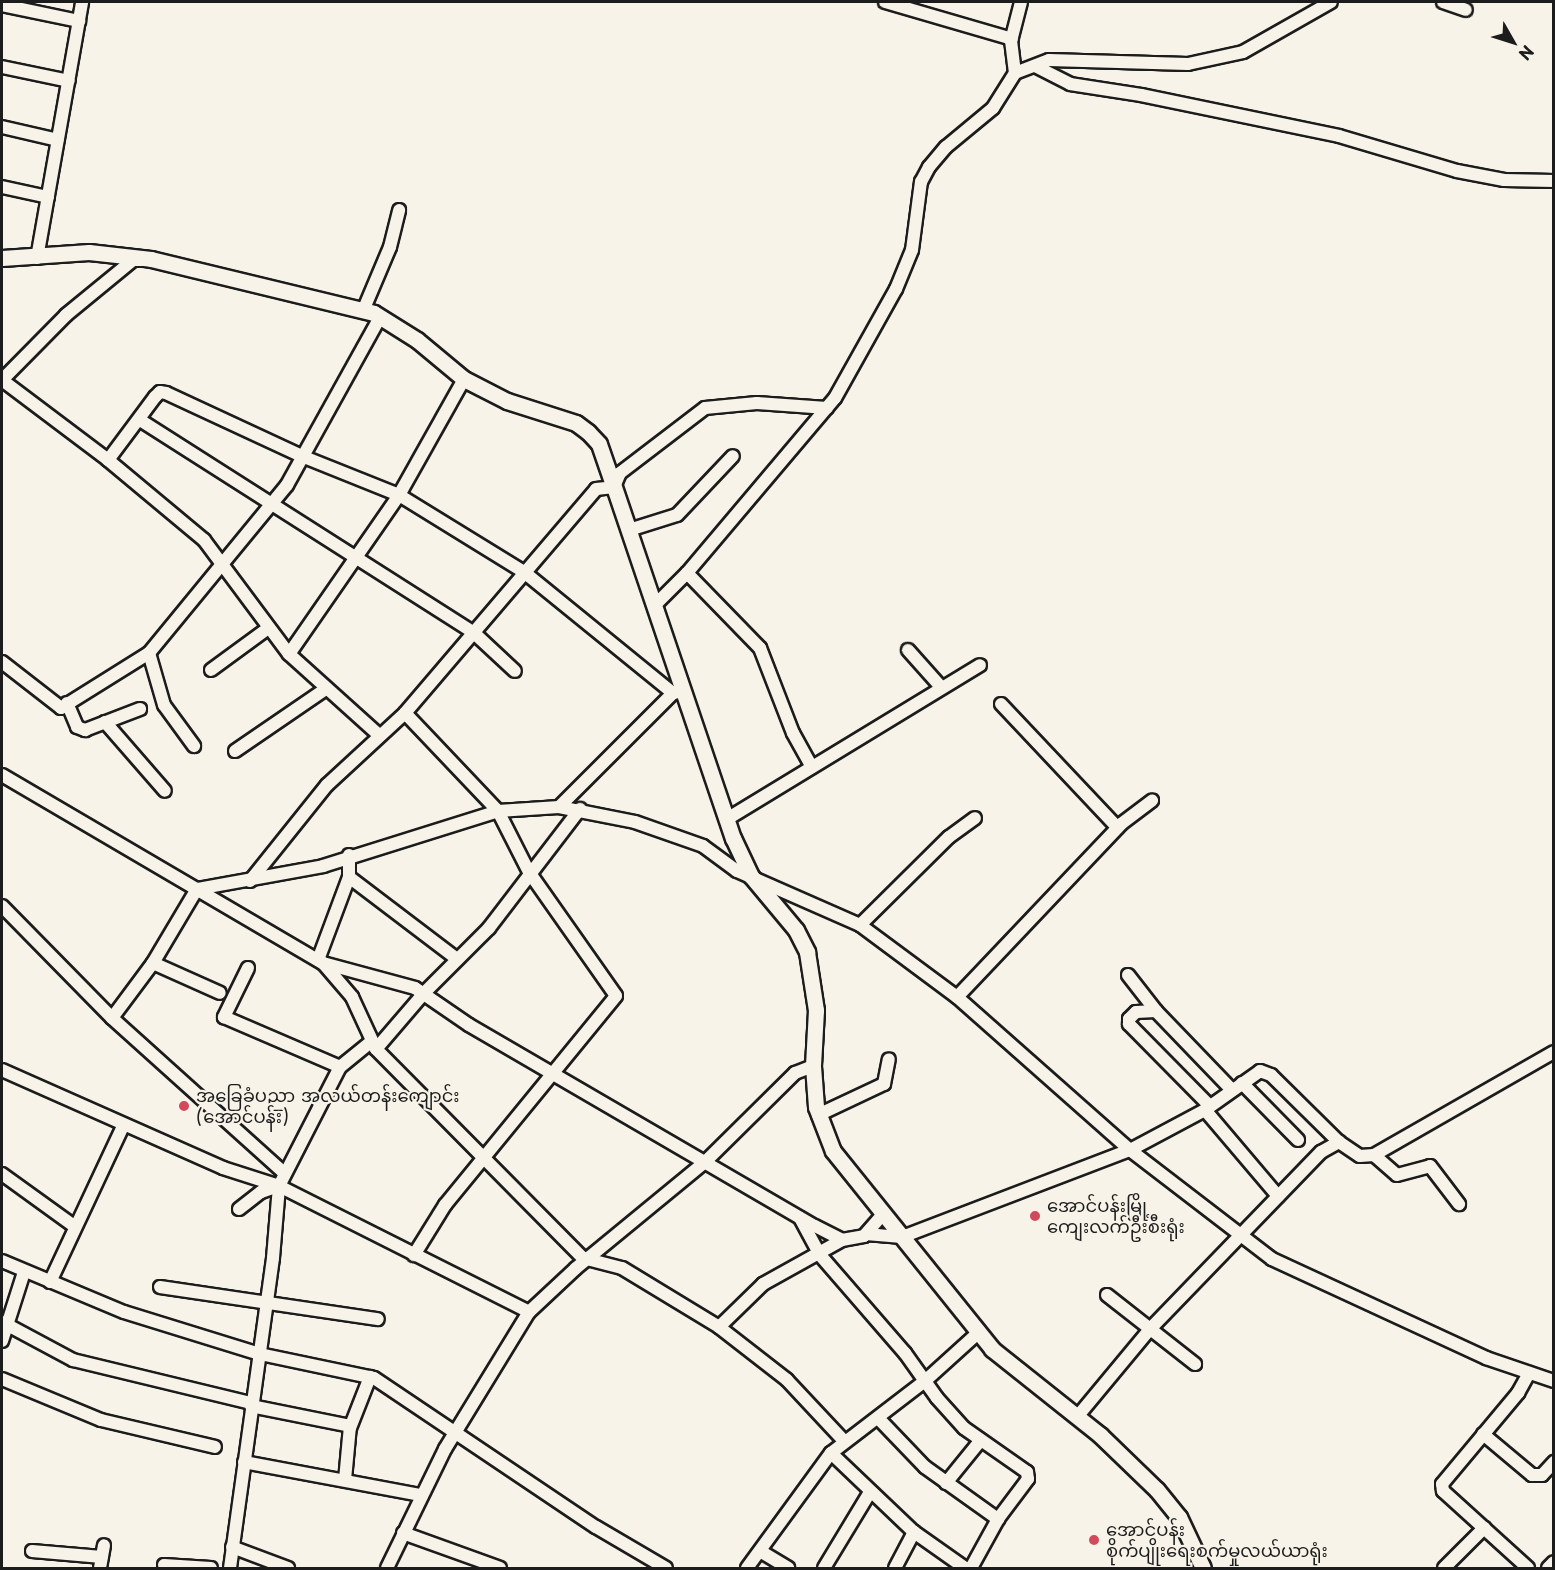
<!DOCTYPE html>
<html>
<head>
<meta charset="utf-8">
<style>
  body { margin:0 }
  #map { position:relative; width:1555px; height:1570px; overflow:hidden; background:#f7f3e8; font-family:"Playpen Sans","Noto Sans Myanmar",sans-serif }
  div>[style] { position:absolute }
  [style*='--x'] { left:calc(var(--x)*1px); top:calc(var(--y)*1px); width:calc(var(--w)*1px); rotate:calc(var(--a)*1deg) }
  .roads { filter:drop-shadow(2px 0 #1c1c1c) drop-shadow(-2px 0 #1c1c1c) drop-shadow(0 2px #1c1c1c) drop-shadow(0 -2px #1c1c1c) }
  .minor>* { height:12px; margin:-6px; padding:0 6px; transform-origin:6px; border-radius:6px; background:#f7f3e8 }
  .major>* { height:15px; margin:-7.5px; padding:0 7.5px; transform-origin:7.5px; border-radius:7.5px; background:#f7f3e8 }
  .dots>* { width:16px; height:16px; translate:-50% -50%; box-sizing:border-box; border:3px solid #f7f3e8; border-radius:50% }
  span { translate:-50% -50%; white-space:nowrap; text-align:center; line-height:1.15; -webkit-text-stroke:4.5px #f7f3e8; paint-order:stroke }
  .poi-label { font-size:18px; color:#1c1c1c }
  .left { translate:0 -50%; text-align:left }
  .frame { position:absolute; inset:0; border:3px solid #1c1c1c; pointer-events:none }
  .north { position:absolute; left:1483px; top:12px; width:60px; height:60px; -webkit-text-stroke:4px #f7f3e8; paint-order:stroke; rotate:129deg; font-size:16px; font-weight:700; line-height:24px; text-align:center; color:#1c1c1c }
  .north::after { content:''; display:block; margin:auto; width:21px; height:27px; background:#1c1c1c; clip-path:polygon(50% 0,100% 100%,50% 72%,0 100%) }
</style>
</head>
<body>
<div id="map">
  <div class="roads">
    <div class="minor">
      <i style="--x:885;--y:2;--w:132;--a:16.2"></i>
      <i style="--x:1443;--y:2;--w:24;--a:19"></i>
      <i style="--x:2;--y:5;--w:79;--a:11.7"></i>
      <i style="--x:1035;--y:66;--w:39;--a:27"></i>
      <i style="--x:1070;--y:84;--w:72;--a:8.8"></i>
      <i style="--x:1141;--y:95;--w:202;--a:11.7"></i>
      <i style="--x:1339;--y:136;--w:123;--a:16.5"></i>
      <i style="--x:1457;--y:171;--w:48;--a:10.8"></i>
      <i style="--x:1504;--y:180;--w:50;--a:1.1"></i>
      <i style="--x:2;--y:67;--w:68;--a:11.8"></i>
      <i style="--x:1015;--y:73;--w:36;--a:-21"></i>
      <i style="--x:1049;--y:60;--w:139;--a:1.6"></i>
      <i style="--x:1188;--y:64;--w:56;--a:-12.3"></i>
      <i style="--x:1243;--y:52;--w:101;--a:-29.6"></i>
      <i style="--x:2;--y:127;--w:57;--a:13.1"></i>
      <i style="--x:2;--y:187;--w:47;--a:12.3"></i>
      <i style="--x:37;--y:258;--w:260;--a:-80"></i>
      <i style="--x:363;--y:311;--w:69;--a:-67.1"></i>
      <i style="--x:390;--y:247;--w:38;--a:-76"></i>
      <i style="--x:2;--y:380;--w:133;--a:37"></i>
      <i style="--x:108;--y:460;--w:125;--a:39.8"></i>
      <i style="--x:204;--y:540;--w:142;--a:53.3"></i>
      <i style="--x:289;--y:654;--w:121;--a:42"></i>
      <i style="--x:2;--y:380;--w:91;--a:-45.4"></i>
      <i style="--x:66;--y:315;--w:87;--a:-39.4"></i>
      <i style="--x:133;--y:260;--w:8;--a:0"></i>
      <i style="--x:140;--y:420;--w:395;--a:32.5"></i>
      <i style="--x:473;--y:632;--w:57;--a:42.9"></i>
      <i style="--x:108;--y:460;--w:79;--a:-53.3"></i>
      <i style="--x:155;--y:397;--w:7;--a:-45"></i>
      <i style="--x:160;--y:392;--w:6;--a:9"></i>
      <i style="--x:166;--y:393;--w:152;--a:24.9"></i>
      <i style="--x:304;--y:457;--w:102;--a:21.8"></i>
      <i style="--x:399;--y:495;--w:147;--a:31.6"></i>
      <i style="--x:524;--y:572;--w:192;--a:39.1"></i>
      <i style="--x:673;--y:693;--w:10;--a:-11"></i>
      <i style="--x:629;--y:530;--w:50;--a:-17.4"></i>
      <i style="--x:677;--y:515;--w:81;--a:-46.5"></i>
      <i style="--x:687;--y:573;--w:105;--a:45.8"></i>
      <i style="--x:760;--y:648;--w:91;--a:68.8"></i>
      <i style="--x:793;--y:733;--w:39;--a:61"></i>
      <i style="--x:654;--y:606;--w:47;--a:-45"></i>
      <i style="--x:687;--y:573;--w:229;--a:-49.8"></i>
      <i style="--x:835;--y:398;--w:125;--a:-60.8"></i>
      <i style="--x:896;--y:289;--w:42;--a:-67.7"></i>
      <i style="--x:912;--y:250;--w:69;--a:-82.5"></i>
      <i style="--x:921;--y:182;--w:17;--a:-62"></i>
      <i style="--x:929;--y:167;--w:26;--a:-50"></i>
      <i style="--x:946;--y:147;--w:61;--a:-39.7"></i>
      <i style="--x:993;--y:108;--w:41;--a:-57.8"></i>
      <i style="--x:1015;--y:73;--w:32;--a:-97"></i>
      <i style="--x:1011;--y:41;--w:40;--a:-75.6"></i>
      <i style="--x:908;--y:650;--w:50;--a:48.3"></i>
      <i style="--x:149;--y:653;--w:54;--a:73.9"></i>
      <i style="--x:164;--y:705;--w:51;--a:53.8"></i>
      <i style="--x:289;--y:654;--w:193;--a:-55.3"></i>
      <i style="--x:399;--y:495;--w:133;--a:-60.7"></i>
      <i style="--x:2;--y:662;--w:75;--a:37.9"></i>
      <i style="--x:61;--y:708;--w:104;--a:-32"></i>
      <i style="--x:149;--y:653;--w:217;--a:-50.6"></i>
      <i style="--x:287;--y:485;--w:190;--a:-61"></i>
      <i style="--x:211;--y:670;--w:69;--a:-36.2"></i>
      <i style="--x:67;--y:703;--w:26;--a:67"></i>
      <i style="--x:77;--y:727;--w:9;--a:21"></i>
      <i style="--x:85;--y:730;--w:59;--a:-20.9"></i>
      <i style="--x:1001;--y:704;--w:170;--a:46.7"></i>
      <i style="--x:405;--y:713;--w:135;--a:46.5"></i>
      <i style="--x:498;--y:811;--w:68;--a:63.1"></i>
      <i style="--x:529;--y:872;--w:151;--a:54.9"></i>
      <i style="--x:616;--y:996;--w:270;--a:129.3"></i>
      <i style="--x:445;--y:1205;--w:59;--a:121.8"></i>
      <i style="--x:105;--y:722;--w:91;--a:49"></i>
      <i style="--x:235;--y:751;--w:108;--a:-34.4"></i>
      <i style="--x:2;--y:775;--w:372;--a:30.4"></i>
      <i style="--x:323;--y:963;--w:95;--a:15.2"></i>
      <i style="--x:415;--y:988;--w:65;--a:34.4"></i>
      <i style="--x:469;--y:1025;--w:400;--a:30.2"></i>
      <i style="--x:815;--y:1226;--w:30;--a:27"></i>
      <i style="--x:842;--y:1240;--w:22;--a:-10"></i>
      <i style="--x:864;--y:1236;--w:28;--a:-49"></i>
      <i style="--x:559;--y:807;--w:161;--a:-45"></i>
      <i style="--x:727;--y:819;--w:296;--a:-31.3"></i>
      <i style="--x:349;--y:877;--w:136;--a:37.2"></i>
      <i style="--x:250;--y:881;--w:123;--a:-51.3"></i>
      <i style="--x:327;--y:785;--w:106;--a:-42.7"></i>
      <i style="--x:405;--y:713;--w:294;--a:-49.5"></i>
      <i style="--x:596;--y:489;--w:18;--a:-6"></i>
      <i style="--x:614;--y:487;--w:15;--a:-67"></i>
      <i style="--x:620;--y:473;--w:107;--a:-37.4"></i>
      <i style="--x:705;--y:408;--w:52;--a:-5.5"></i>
      <i style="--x:757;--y:403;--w:70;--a:4.1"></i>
      <i style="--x:2;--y:906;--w:157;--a:45.5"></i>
      <i style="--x:112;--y:1018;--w:230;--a:42"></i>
      <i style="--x:860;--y:925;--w:125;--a:-44.7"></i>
      <i style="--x:949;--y:837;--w:32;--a:-36"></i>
      <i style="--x:318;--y:960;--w:89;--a:-69.5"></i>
      <i style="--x:349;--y:877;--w:22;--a:-90"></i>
      <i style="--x:153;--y:963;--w:73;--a:24.1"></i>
      <i style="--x:323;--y:963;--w:45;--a:49.5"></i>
      <i style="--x:352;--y:997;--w:57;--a:65.2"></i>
      <i style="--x:376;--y:1049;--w:294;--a:45.3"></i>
      <i style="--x:583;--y:1258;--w:40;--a:14.4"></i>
      <i style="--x:622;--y:1268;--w:114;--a:31.3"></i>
      <i style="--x:719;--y:1327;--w:86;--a:37.9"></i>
      <i style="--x:787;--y:1380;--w:83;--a:46.9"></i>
      <i style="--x:248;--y:968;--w:55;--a:116.1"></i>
      <i style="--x:224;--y:1017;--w:126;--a:23.3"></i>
      <i style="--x:1128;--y:975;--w:46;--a:52.1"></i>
      <i style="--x:1156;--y:1011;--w:110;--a:46.1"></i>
      <i style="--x:957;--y:997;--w:238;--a:-46.5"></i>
      <i style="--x:1121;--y:824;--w:39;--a:-37"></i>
      <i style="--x:1156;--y:1011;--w:20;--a:177"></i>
      <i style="--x:1136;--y:1012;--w:10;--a:135"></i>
      <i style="--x:1129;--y:1019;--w:5;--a:90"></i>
      <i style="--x:1129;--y:1024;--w:115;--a:45.4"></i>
      <i style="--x:112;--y:1018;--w:69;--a:-53.3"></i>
      <i style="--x:153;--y:963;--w:86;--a:-59.3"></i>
      <i style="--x:197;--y:889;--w:128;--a:-10.3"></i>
      <i style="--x:323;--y:866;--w:183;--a:-17.4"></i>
      <i style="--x:498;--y:811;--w:61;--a:-3.8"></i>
      <i style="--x:559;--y:807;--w:77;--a:11.2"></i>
      <i style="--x:635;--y:822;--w:72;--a:19.4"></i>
      <i style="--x:703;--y:846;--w:42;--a:36.3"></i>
      <i style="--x:737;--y:871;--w:134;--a:23.7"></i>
      <i style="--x:860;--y:925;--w:121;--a:36.6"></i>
      <i style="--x:957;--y:997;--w:231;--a:41.5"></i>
      <i style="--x:1130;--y:1150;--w:179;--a:37.5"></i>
      <i style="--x:1272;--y:1259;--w:236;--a:24.8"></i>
      <i style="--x:1486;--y:1358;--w:72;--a:18.7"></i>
      <i style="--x:376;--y:1049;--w:74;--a:-49.4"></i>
      <i style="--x:424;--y:993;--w:92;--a:-45"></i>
      <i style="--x:489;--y:928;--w:150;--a:-52.6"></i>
      <i style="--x:2;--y:1070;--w:242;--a:23.9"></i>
      <i style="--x:223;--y:1168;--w:59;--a:17.8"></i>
      <i style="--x:279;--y:1186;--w:280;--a:26.7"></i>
      <i style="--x:1242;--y:1083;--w:80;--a:45.5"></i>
      <i style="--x:1205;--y:1110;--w:113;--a:49.7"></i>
      <i style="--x:818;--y:1115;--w:73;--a:-25.2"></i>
      <i style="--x:884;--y:1084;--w:25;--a:-79"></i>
      <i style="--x:1374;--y:1155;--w:30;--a:41"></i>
      <i style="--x:1397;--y:1175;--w:34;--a:-15"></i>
      <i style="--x:1430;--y:1166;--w:48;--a:52.7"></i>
      <i style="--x:2;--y:1174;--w:89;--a:35.8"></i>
      <i style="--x:239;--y:1209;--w:28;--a:-38"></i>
      <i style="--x:261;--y:1192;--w:18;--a:-19"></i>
      <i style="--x:800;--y:1218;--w:42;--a:61.6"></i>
      <i style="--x:820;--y:1255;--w:130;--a:49.1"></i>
      <i style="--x:905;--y:1353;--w:55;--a:54.6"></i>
      <i style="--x:937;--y:1398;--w:40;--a:48"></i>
      <i style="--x:964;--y:1428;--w:77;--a:34.9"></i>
      <i style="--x:1027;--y:1472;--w:7;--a:82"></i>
      <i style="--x:1028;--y:1479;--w:50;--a:126.9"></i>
      <i style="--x:998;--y:1519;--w:56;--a:118.9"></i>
      <i style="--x:866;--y:1234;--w:36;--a:5"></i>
      <i style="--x:902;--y:1237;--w:244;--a:-20.9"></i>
      <i style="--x:1130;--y:1150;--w:85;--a:-28.1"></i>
      <i style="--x:1205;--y:1110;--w:67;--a:-35.3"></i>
      <i style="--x:1260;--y:1071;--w:12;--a:20"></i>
      <i style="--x:1271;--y:1075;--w:95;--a:44.6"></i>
      <i style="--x:2;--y:1261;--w:132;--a:22.7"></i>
      <i style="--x:124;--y:1312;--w:142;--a:17.2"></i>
      <i style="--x:260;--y:1354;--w:116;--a:11.9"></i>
      <i style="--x:374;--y:1378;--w:267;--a:33.9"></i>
      <i style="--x:596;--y:1527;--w:81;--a:30.4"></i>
      <i style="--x:50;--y:1282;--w:174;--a:-64.9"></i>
      <i style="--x:160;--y:1287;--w:220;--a:8.4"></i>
      <i style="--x:1107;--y:1295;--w:112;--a:38.1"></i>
      <i style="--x:2;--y:1322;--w:81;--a:28.2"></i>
      <i style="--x:73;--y:1360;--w:183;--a:13.6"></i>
      <i style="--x:719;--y:1327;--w:62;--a:-44.3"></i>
      <i style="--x:763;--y:1284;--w:90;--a:-29.1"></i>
      <i style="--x:2;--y:1341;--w:72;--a:-72.3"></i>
      <i style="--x:2;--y:1379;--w:107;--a:22.5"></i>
      <i style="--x:101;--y:1420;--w:117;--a:13.3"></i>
      <i style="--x:251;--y:1406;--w:101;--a:11.4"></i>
      <i style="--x:350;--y:1426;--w:54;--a:95.3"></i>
      <i style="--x:1077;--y:1417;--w:116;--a:-50.3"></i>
      <i style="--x:1151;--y:1328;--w:245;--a:-46"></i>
      <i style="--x:1321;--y:1152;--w:21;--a:-29"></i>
      <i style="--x:1339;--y:1142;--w:25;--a:34"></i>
      <i style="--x:1360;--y:1156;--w:14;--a:-4"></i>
      <i style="--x:1374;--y:1155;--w:207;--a:-29.8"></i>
      <i style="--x:878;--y:1418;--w:68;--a:46.2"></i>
      <i style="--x:925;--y:1467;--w:90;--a:35.5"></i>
      <i style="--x:350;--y:1428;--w:55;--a:-68.6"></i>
      <i style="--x:1483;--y:1434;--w:64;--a:39.9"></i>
      <i style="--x:1532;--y:1475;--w:10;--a:0"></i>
      <i style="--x:1542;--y:1475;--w:18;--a:-47"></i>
      <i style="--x:831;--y:1453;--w:115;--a:43.6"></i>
      <i style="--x:914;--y:1532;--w:62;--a:35.2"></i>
      <i style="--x:244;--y:1462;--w:180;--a:10.6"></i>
      <i style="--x:946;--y:1483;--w:55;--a:-50.9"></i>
      <i style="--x:403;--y:1533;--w:103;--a:19.8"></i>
      <i style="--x:232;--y:1547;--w:60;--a:20.6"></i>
      <i style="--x:32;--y:1551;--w:70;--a:4.9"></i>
      <i style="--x:760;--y:1551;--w:33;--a:31"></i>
      <i style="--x:164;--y:1565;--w:47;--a:3.7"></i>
      <i style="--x:100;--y:1568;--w:23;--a:-80"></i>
      <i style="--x:230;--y:1568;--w:313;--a:-82.1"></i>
      <i style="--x:273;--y:1258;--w:72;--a:-85.2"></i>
      <i style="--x:279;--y:1186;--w:134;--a:-62.9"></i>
      <i style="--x:340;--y:1067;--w:41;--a:-39.1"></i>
      <i style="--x:387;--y:1568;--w:132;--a:-64"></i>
      <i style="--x:445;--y:1449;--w:161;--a:-58.5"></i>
      <i style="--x:529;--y:1312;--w:64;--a:-43.1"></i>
      <i style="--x:576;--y:1268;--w:167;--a:-39.4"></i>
      <i style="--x:705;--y:1162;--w:127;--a:-44.7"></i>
      <i style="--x:795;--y:1073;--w:19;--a:-21"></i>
      <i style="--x:747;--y:1568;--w:142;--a:-53.9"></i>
      <i style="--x:831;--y:1453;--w:120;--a:-37.5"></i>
      <i style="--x:926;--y:1380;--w:70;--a:-42.1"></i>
      <i style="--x:824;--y:1568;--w:89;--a:-58.8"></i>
      <i style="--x:895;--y:1568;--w:41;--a:-62.2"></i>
      <i style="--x:1444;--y:1568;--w:57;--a:-45"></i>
      <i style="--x:1528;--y:1568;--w:115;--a:-137.8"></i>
      <i style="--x:1443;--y:1491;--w:7;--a:-98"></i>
      <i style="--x:1442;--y:1484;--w:119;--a:-50.1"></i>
      <i style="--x:1518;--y:1393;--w:23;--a:-61"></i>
      <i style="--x:1548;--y:1568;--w:8;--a:-45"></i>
    </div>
    <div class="major">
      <i style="--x:2;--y:258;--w:87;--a:-3.9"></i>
      <i style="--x:89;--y:252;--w:62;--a:6.4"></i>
      <i style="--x:151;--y:259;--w:229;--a:13.6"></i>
      <i style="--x:374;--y:313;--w:51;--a:32.1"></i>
      <i style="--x:417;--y:340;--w:61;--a:39.7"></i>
      <i style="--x:464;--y:379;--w:48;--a:27.1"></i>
      <i style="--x:507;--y:401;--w:72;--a:17.7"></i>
      <i style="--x:576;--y:423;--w:15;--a:37"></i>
      <i style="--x:588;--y:432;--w:16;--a:47"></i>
      <i style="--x:599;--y:444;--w:36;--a:71"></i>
      <i style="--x:611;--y:478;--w:380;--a:71.3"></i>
      <i style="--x:733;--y:838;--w:42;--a:64.7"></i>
      <i style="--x:751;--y:876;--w:70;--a:50.2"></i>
      <i style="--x:796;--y:930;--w:25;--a:63"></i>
      <i style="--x:807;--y:952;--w:59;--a:81.2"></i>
      <i style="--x:816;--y:1010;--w:56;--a:93.1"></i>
      <i style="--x:813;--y:1066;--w:41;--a:85.8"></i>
      <i style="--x:816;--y:1107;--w:47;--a:68.9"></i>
      <i style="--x:833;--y:1151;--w:254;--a:51.2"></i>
      <i style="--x:992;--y:1349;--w:138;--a:38.5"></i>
      <i style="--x:1100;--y:1435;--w:79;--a:44"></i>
      <i style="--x:1157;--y:1490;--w:35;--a:51"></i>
      <i style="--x:1179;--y:1517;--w:56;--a:64.8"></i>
    </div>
  </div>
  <div class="dots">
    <i style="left:184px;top:1106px;background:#d1495b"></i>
    <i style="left:1035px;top:1216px;background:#d1495b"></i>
    <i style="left:1094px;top:1540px;background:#d1495b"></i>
  </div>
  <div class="poi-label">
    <span class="left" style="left:196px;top:1106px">အခြေခံပညာ အလယ်တန်းကျောင်း<br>(အောင်ပန်း)</span>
    <span class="left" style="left:1047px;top:1216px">အောင်ပန်းမြို့<br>ကျေးလက်ဦးစီးရုံး</span>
    <span class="left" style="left:1106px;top:1540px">အောင်ပန်း<br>စိုက်ပျိုးရေးစက်မှုလယ်ယာရုံး</span>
  </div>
  <div class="frame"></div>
  <div class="north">N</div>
</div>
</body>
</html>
